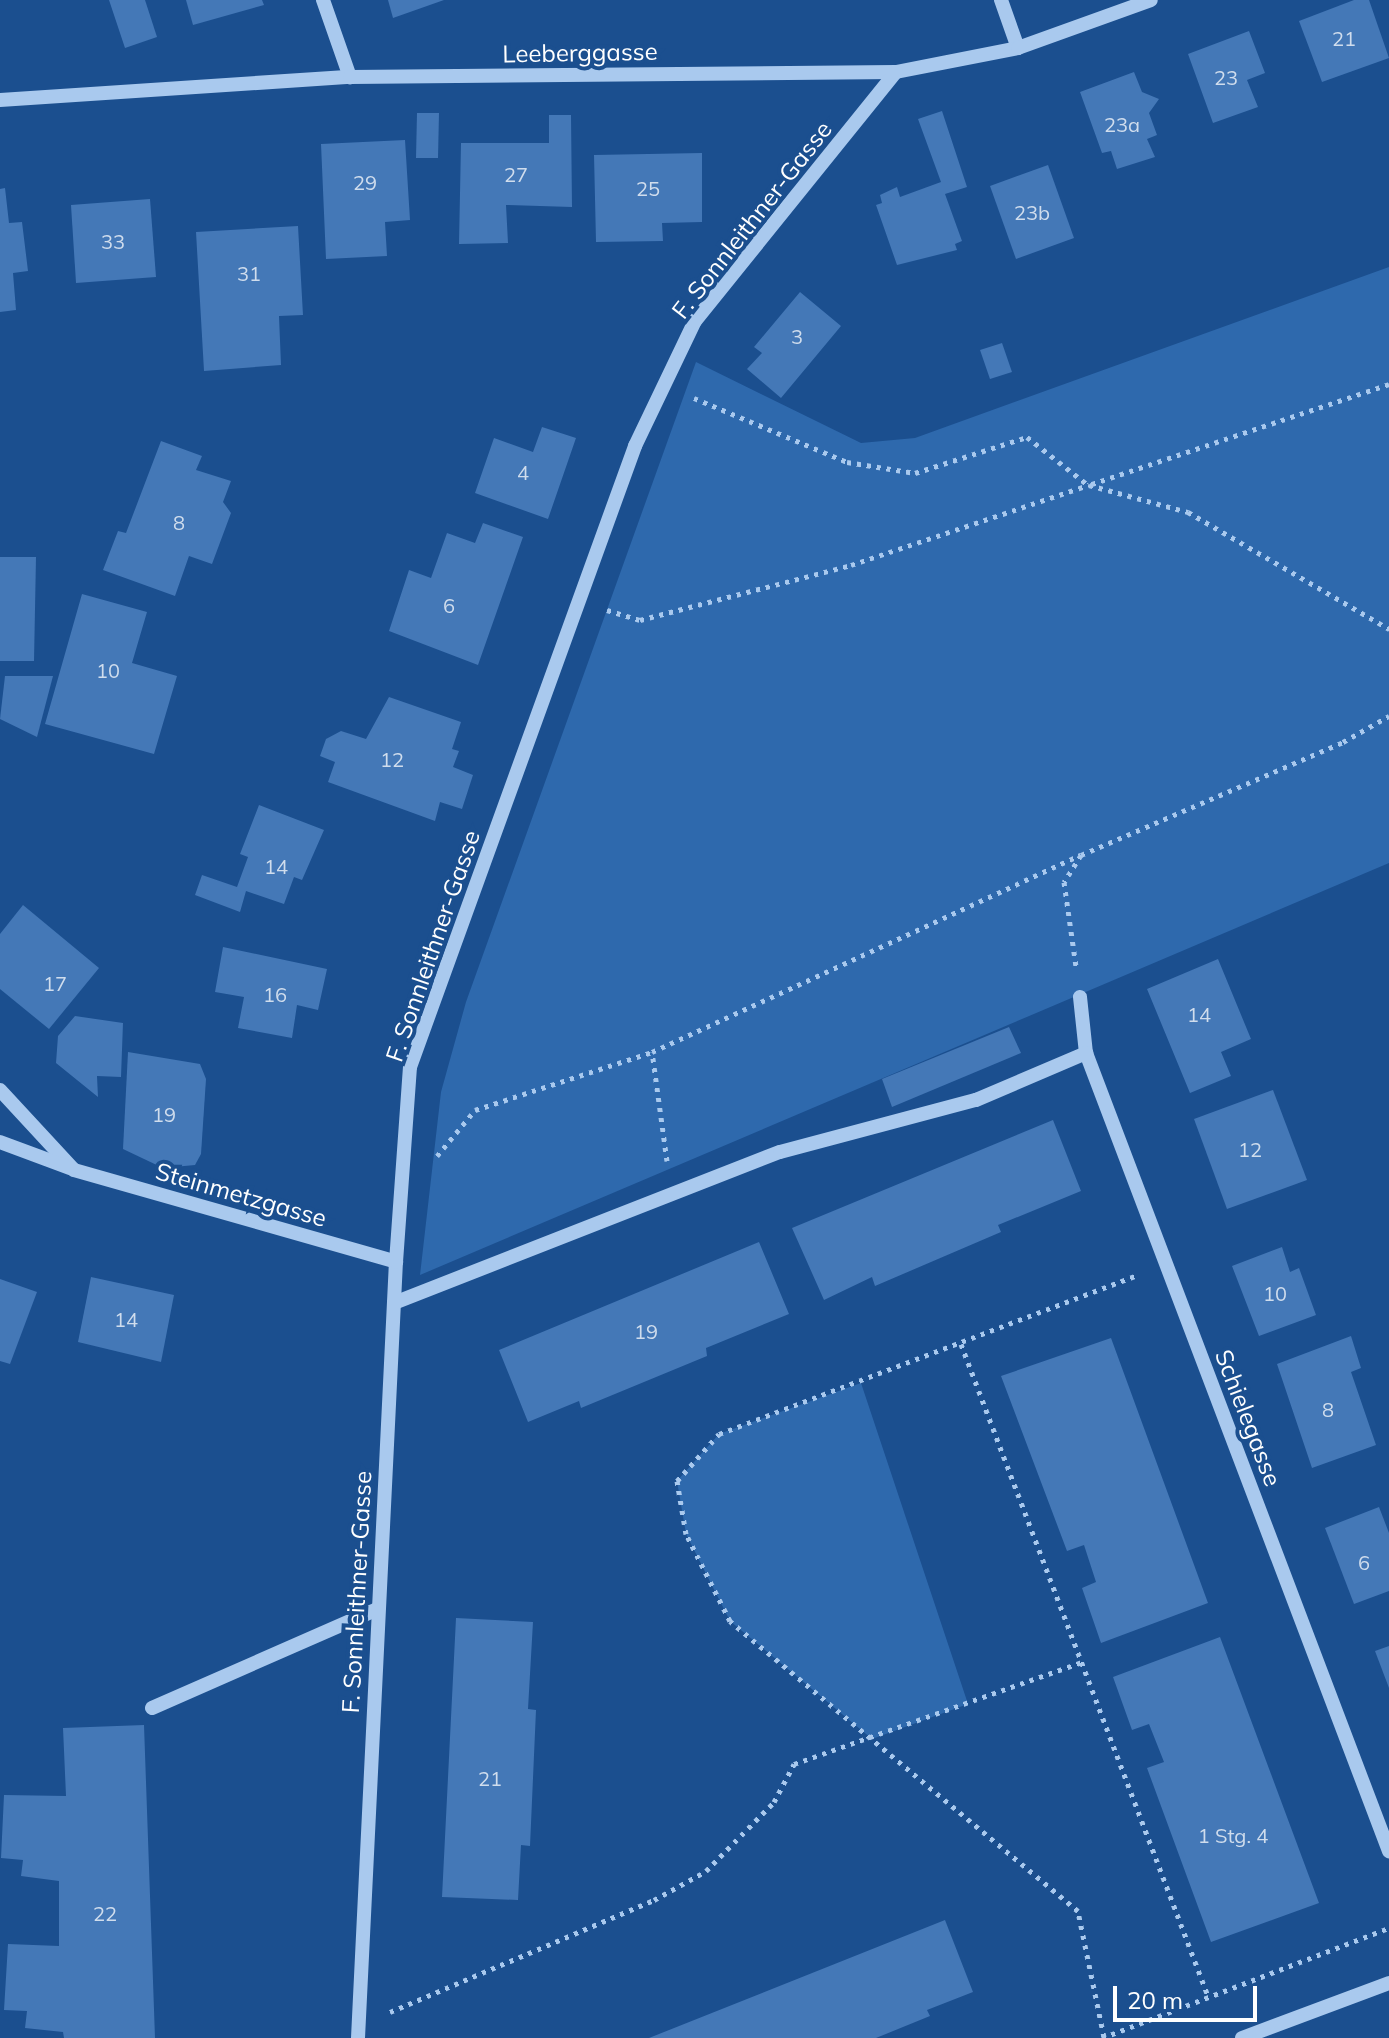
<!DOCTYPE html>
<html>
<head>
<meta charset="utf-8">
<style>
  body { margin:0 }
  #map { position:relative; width:1389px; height:2038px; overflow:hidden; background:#1b4f8f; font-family:Mulish,sans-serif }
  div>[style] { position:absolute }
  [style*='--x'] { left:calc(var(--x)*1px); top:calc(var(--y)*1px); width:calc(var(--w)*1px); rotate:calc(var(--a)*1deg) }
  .green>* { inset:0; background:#2e69ad }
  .building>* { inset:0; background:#4478b7 }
  .path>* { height:5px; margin-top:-2.5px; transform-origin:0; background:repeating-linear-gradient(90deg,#a9c9ee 0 4px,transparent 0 10px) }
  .minor>* { height:14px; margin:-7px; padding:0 7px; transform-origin:7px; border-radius:7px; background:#a9c9ee }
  span { translate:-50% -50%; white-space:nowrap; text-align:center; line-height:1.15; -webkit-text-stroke:8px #1b4f8f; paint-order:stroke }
  .number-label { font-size:20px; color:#d0dded }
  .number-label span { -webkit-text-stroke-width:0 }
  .street-label { font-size:24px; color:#fff }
  .scale { position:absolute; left:1113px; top:1986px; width:144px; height:36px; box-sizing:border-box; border:4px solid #fff; border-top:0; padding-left:10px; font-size:24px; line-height:28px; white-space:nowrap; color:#fff; -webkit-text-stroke:6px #1b4f8f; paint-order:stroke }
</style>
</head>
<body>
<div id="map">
  <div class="green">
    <i style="clip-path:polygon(1389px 267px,1389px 863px,420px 1275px,441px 1092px,466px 1002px,696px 362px,861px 443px,915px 438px)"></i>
    <i style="clip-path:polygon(861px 1383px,968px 1704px,872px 1739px,730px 1621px,686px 1534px,677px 1481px,719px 1434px)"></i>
  </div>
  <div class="building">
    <i style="clip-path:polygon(109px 0,145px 0,157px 37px,125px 48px)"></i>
    <i style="clip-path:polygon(186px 0,262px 0,264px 5px,193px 25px)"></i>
    <i style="clip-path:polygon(388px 0,444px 0,393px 18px)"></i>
    <i style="clip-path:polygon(1354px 0,1369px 0,1389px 58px,1322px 82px,1299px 21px)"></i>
    <i style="clip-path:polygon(1249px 31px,1265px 73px,1247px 80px,1258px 107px,1213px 123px,1188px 54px)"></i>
    <i style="clip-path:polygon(1134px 72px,1142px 92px,1159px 99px,1149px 113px,1157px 135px,1147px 139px,1155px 157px,1117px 169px,1111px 151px,1102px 153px,1080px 92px)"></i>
    <i style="clip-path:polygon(942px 111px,967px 187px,945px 194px,962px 241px,955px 244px,957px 250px,897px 265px,876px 205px,882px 203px,880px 195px,897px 187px,900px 197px,941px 182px,918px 119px)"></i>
    <i style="clip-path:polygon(417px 113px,439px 113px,438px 158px,416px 158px)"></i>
    <i style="clip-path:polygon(549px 115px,571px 115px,572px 207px,506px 205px,508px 243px,459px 244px,461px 143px,549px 143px)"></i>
    <i style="clip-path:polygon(405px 140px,410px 220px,385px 222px,387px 256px,326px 259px,321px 144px)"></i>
    <i style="clip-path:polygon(702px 153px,702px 222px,662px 223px,663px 241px,596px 242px,594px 155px)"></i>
    <i style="clip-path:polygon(1048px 165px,1074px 238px,1016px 259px,990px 186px)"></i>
    <i style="clip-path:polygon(5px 188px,9px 223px,22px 222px,28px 271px,13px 273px,16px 310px,0 312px,0 189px)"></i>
    <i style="clip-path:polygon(150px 199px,156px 277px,76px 283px,71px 205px)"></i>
    <i style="clip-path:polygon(298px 226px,303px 315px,279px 316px,281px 365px,204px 371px,196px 232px)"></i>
    <i style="clip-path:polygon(800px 292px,841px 326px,781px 398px,747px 369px,762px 353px,754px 347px)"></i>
    <i style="clip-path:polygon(1002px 343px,1012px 372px,990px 379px,980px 350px)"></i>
    <i style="clip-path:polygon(542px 427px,576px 438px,548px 519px,475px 493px,494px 438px,533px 452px)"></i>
    <i style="clip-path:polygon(161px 441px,202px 456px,196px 470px,231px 481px,223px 502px,231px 513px,212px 564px,189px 556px,175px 596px,103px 570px,118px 531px,126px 533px)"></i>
    <i style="clip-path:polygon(483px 523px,523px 537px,478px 665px,389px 631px,409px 570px,431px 578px,447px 533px,475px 543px)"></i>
    <i style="clip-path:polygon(0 557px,36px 557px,34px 661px,0 661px)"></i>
    <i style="clip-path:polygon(82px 594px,147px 612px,132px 663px,177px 676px,154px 754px,45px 724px)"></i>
    <i style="clip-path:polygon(5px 676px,53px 676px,37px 737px,0 719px)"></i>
    <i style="clip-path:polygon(389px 697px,461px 722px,452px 749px,459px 751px,453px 767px,473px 775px,462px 809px,440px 802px,435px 821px,328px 782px,335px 762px,320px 756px,326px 739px,341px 731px,366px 739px)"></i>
    <i style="clip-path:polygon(259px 805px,324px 830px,302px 880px,294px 877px,284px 904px,246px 891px,240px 912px,195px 895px,202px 875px,237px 887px,248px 857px,240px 854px)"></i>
    <i style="clip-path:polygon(23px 905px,99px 968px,49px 1029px,0 989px,0 934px)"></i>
    <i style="clip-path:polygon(223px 947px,327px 969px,318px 1010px,297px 1005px,292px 1038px,238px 1028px,244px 997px,215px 992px)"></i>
    <i style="clip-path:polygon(1218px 959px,1251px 1039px,1221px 1052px,1231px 1076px,1190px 1093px,1147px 989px)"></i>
    <i style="clip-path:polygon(75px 1016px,123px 1023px,121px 1077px,97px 1076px,98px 1097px,56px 1063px,58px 1036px)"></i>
    <i style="clip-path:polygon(1009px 1027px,1021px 1053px,892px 1107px,882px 1079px)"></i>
    <i style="clip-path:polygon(128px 1052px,200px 1064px,206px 1079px,201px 1154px,195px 1165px,163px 1168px,123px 1149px)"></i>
    <i style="clip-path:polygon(1273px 1090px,1307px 1180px,1227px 1209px,1194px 1119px)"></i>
    <i style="clip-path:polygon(1053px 1120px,1081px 1191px,998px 1225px,1001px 1232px,875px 1286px,872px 1277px,824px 1300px,792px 1228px)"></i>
    <i style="clip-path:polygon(759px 1242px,789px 1314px,706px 1348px,707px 1356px,581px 1408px,579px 1401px,528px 1422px,499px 1350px)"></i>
    <i style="clip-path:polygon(1282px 1247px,1290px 1272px,1299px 1268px,1316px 1315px,1259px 1336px,1232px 1266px)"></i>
    <i style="clip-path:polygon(91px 1277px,174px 1295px,161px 1362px,78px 1342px)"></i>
    <i style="clip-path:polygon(0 1279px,37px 1292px,10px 1364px,0 1361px)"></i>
    <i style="clip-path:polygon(1351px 1336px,1361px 1368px,1351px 1372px,1376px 1445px,1312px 1468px,1277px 1364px)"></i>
    <i style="clip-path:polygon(1111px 1338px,1208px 1603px,1101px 1643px,1082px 1588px,1096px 1582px,1084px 1545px,1067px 1551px,1001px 1376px)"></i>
    <i style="clip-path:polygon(1379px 1507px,1389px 1533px,1389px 1591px,1354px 1604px,1325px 1528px)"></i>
    <i style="clip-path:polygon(456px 1618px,533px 1622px,528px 1709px,536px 1710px,530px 1846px,521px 1845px,518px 1900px,442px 1897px)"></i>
    <i style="clip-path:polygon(1220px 1637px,1319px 1903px,1211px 1942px,1147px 1768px,1164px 1762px,1149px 1724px,1132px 1730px,1113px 1677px)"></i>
    <i style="clip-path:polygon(1389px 1646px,1389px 1688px,1375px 1651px)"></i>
    <i style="clip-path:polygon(144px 1725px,155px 2038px,64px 2038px,63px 2032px,25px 2028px,27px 2011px,4px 2010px,8px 1944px,59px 1946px,59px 1881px,21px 1876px,23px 1860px,1px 1858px,4px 1795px,66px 1796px,63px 1728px)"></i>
    <i style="clip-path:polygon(945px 1920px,973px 1992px,927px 2010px,930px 2016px,876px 2038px,649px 2038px)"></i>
  </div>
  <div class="path">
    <i style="--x:1389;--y:384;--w:317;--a:161.4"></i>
    <i style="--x:1089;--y:485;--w:103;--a:15.3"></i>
    <i style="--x:1188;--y:512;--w:233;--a:30.2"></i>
    <i style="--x:694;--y:398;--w:166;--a:22.7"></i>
    <i style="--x:847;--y:462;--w:69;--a:9.2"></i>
    <i style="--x:915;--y:473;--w:118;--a:-17.8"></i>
    <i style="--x:1027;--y:437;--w:78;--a:38.2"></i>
    <i style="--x:607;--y:610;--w:34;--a:17"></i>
    <i style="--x:640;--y:620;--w:218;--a:-14.6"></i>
    <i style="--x:851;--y:565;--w:251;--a:-18.6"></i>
    <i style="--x:1081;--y:855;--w:285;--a:-23.3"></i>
    <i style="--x:1343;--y:742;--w:53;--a:-29.5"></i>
    <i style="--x:437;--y:1156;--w:60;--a:-50.4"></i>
    <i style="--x:475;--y:1110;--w:186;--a:-18.1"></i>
    <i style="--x:667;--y:1161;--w:110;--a:-97.8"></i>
    <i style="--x:652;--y:1052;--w:472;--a:-24.7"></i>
    <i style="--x:1081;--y:855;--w:32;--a:122"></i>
    <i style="--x:1064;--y:882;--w:85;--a:81.9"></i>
    <i style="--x:961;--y:1344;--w:697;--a:69.25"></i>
    <i style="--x:390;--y:2012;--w:287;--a:-23"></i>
    <i style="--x:654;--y:1900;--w:60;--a:-29.1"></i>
    <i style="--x:706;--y:1871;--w:97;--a:-45.4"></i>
    <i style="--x:774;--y:1802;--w:43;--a:-62.2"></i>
    <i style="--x:794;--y:1764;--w:306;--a:-19.5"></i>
    <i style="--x:1104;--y:2037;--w:129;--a:-101.7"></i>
    <i style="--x:1078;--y:1911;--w:453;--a:-140.2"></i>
    <i style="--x:730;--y:1621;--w:97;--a:-116.8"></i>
    <i style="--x:686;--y:1534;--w:54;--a:-99.6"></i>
    <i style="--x:677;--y:1481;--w:63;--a:-48.2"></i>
    <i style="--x:719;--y:1434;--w:446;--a:-20.8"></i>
    <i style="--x:1102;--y:2038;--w:307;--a:-21"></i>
  </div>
  <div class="minor">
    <i style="--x:323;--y:0;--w:82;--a:70.7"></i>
    <i style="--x:1001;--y:0;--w:51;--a:70.5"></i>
    <i style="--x:0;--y:100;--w:351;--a:-3.8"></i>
    <i style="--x:350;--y:77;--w:546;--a:-0.52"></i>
    <i style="--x:896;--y:72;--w:124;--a:-11.1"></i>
    <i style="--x:1018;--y:48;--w:141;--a:-19.8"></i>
    <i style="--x:1080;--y:997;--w:56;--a:83.9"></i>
    <i style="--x:1086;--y:1053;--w:854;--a:69.21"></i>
    <i style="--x:0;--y:1090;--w:109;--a:47.2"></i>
    <i style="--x:74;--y:1170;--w:335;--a:15.9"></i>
    <i style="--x:0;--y:1142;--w:75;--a:20.4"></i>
    <i style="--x:394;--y:1303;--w:414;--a:-21.4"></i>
    <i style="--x:780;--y:1152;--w:203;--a:-14.9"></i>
    <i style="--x:976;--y:1100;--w:120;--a:-23.1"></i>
    <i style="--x:152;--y:1708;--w:247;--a:-23.7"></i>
    <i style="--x:358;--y:2038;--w:777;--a:-87.2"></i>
    <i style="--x:396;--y:1262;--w:196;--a:-85.9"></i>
    <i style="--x:410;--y:1067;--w:661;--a:-70.08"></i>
    <i style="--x:635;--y:446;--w:139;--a:-64.4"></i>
    <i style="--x:695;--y:321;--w:320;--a:-51.1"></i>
    <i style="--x:1242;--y:2038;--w:157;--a:-20.5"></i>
  </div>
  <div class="number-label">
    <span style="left:1344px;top:38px">21</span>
    <span style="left:1226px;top:77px">23</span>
    <span style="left:1122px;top:124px">23a</span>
    <span style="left:516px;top:174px">27</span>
    <span style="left:365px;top:182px">29</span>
    <span style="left:648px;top:188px">25</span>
    <span style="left:1032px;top:212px">23b</span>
    <span style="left:113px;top:241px">33</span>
    <span style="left:249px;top:273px">31</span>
    <span style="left:797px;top:336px">3</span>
    <span style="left:523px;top:472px">4</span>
    <span style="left:179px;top:522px">8</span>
    <span style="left:449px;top:605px">6</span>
    <span style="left:108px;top:670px">10</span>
    <span style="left:392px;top:759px">12</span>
    <span style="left:276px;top:866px">14</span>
    <span style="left:55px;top:983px">17</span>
    <span style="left:275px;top:994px">16</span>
    <span style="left:1199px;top:1014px">14</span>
    <span style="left:164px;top:1114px">19</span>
    <span style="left:1250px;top:1149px">12</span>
    <span style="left:1275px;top:1293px">10</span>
    <span style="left:126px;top:1319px">14</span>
    <span style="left:646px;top:1331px">19</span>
    <span style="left:1328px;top:1409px">8</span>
    <span style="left:1364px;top:1562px">6</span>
    <span style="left:490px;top:1778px">21</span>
    <span style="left:1233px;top:1835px">1 Stg. 4</span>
    <span style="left:105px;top:1913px">22</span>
  </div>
  <div class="street-label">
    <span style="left:580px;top:53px;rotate:-1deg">Leeberggasse</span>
    <span style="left:752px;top:220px;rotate:-52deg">F. Sonnleithner-Gasse</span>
    <span style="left:433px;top:946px;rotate:-71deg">F. Sonnleithner-Gasse</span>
    <span style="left:241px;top:1195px;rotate:16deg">Steinmetzgasse</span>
    <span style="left:1248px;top:1418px;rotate:69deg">Schielegasse</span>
    <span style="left:357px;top:1592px;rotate:-87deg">F. Sonnleithner-Gasse</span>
  </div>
  <div class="scale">20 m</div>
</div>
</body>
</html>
